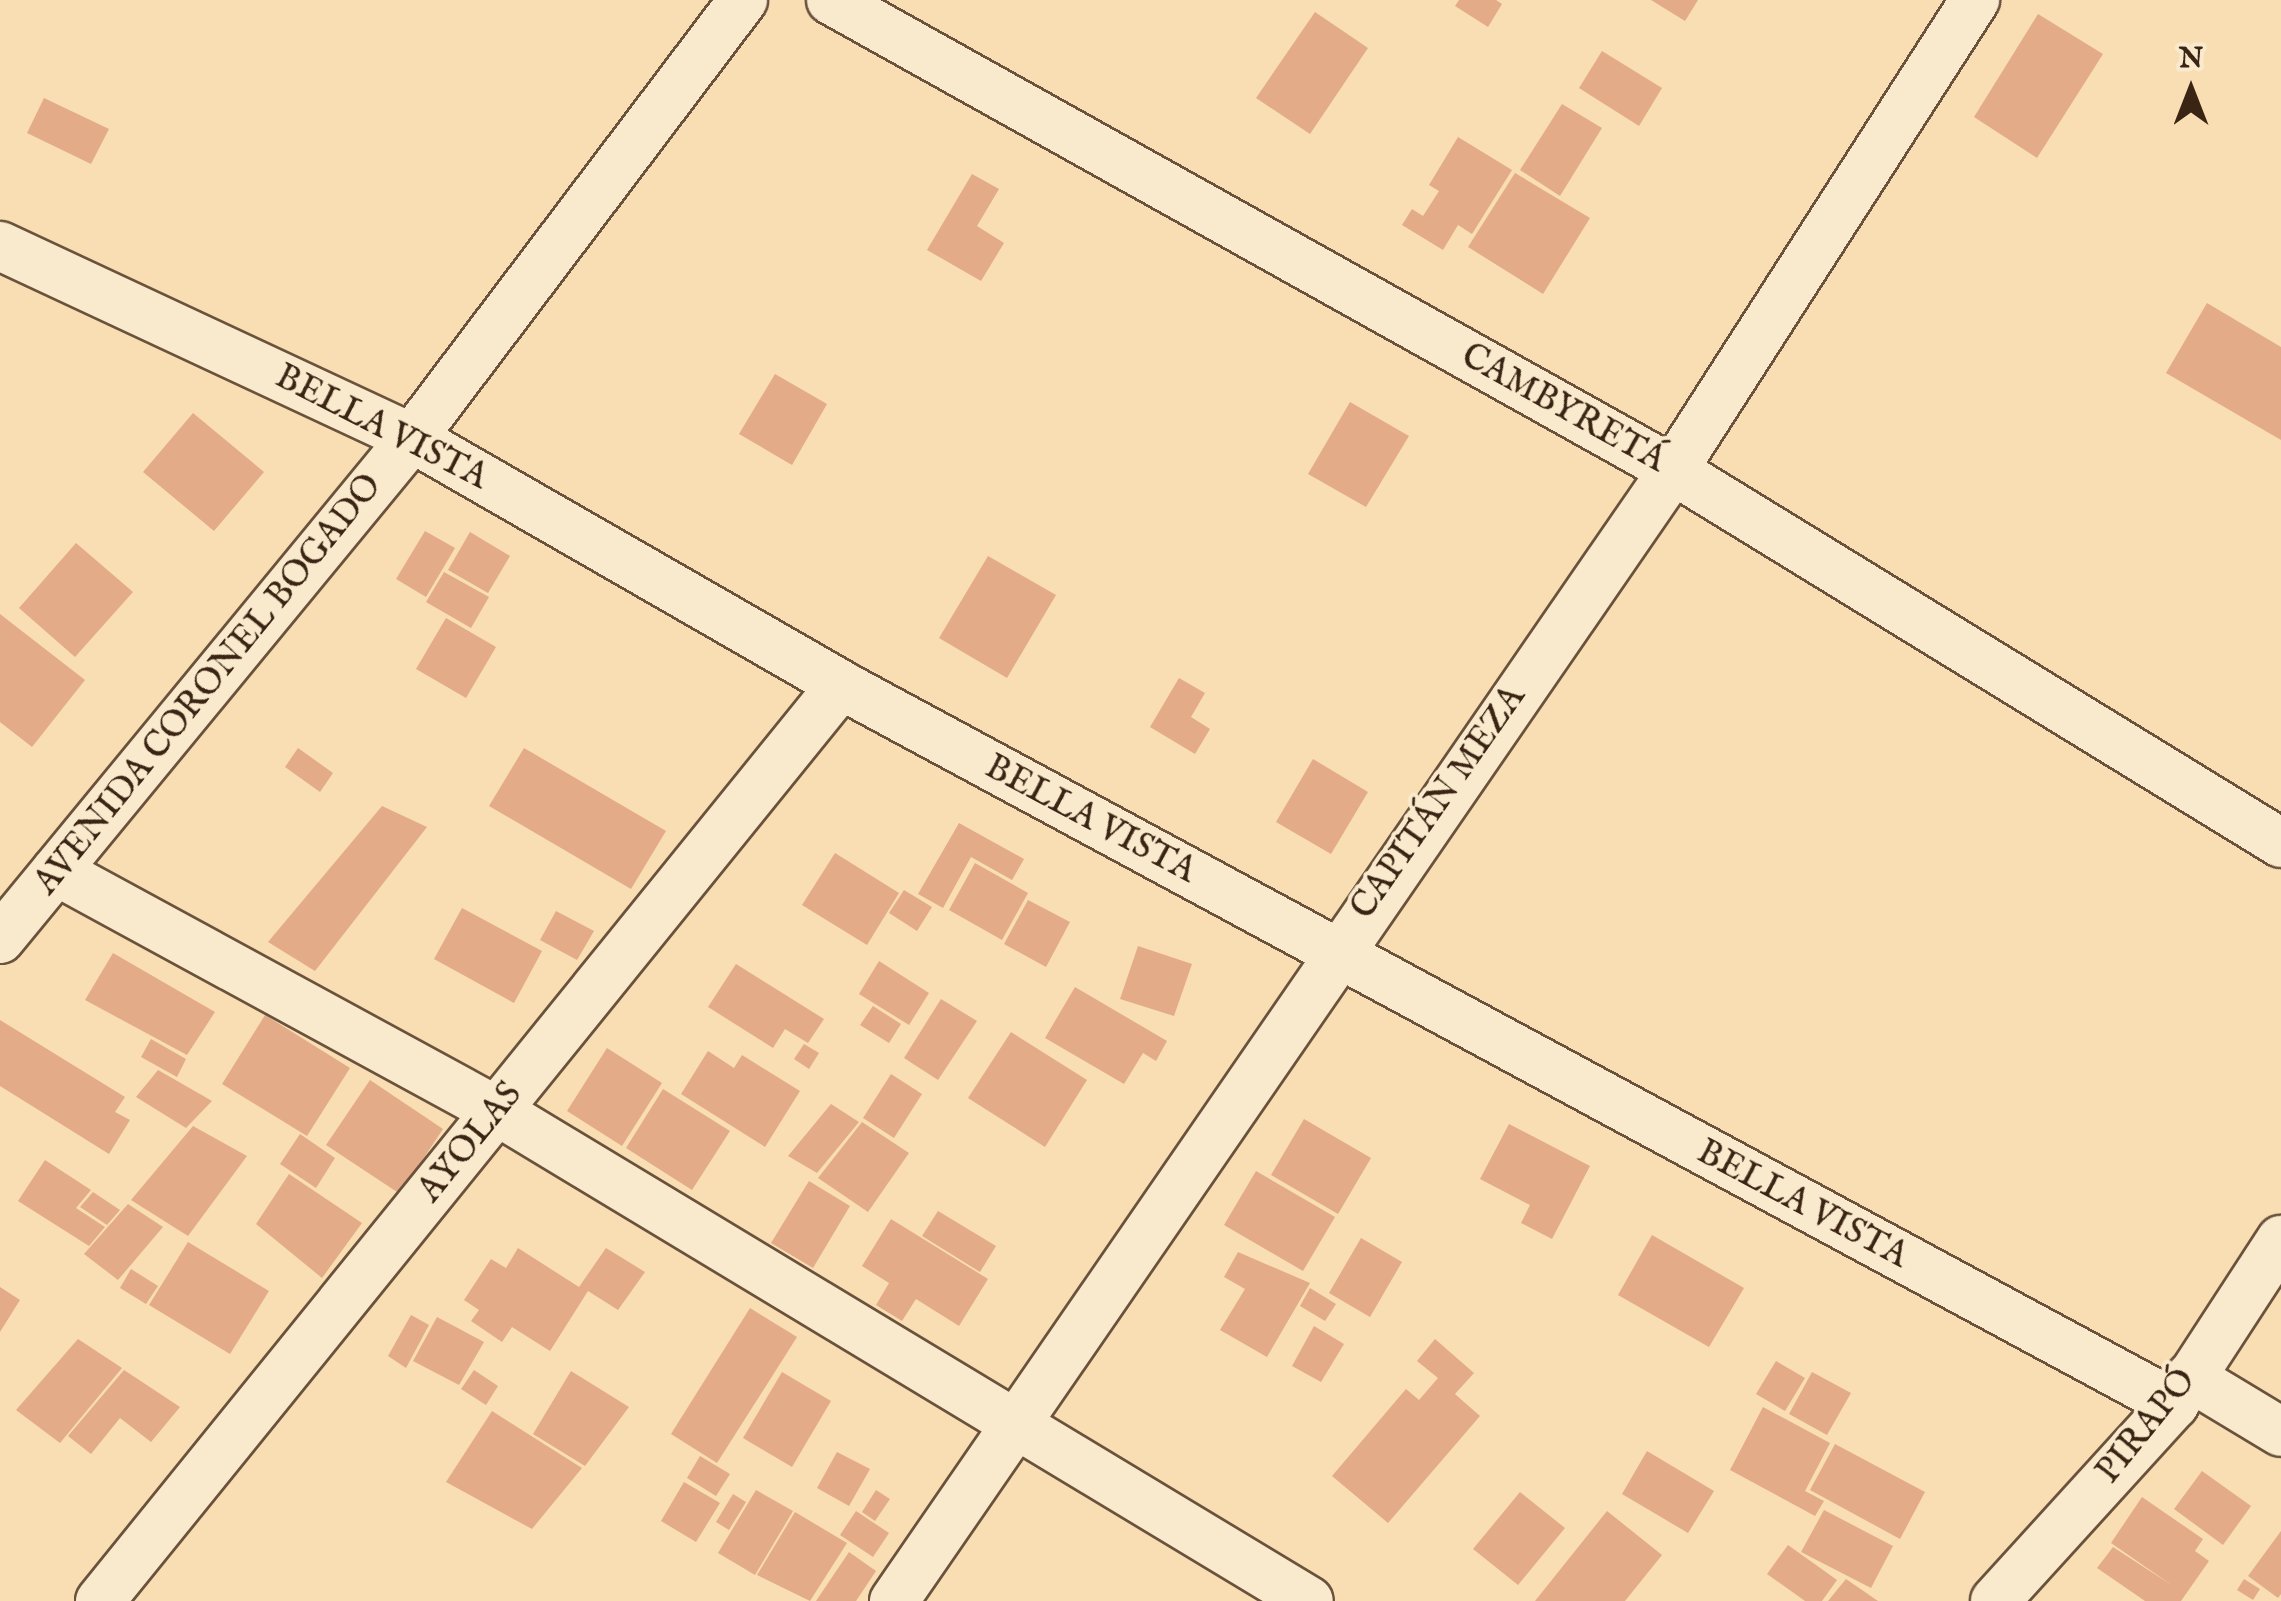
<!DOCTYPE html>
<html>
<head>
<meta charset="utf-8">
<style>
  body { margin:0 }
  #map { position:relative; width:2281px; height:1601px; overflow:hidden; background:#f8deb2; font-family:"IM FELL English",serif }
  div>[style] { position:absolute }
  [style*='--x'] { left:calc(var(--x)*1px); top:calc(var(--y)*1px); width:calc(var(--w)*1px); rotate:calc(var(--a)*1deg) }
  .building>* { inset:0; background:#e4ab89 }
  .roads { filter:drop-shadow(2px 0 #6a523c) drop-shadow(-2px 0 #6a523c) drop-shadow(0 2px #6a523c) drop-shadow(0 -2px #6a523c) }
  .street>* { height:48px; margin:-24px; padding:0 24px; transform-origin:24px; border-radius:24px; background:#faeacd }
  span { translate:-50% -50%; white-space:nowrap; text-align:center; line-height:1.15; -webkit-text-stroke:8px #faeacd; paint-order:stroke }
  .street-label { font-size:35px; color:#3a2414 }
  .north { position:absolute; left:2141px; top:40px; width:100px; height:100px; -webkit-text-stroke:8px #faeacd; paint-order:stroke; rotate:0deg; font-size:28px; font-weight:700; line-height:40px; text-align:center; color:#3a2414 }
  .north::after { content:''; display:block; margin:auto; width:35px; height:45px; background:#3a2414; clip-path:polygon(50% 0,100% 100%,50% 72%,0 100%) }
</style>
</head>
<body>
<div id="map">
  <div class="building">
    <i style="clip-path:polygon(1459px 0,1496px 0,1502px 4px,1488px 27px,1455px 6px)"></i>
    <i style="clip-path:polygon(1651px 0,1698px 0,1685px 21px)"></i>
    <i style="clip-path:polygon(1315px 12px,1368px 48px,1310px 134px,1256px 98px)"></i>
    <i style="clip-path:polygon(2038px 14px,2103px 54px,2037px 158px,1974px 117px)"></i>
    <i style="clip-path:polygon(1602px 51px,1662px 88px,1639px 126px,1579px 88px)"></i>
    <i style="clip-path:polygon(44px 98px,109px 129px,91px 164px,27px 133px)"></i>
    <i style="clip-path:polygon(1562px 104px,1602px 128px,1560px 196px,1520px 170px)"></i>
    <i style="clip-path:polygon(1458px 137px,1512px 170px,1472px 234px,1458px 225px,1443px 250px,1402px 225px,1412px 209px,1423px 216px,1439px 191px,1429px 185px)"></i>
    <i style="clip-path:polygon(1515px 173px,1590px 218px,1543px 294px,1468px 247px)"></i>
    <i style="clip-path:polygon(972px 174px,999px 189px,977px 226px,1004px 243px,981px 281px,927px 250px)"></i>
    <i style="clip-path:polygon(2207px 303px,2281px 347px,2281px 440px,2166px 373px)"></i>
    <i style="clip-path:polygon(775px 374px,827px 404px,792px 465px,739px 434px)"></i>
    <i style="clip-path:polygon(1350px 402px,1409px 436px,1366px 507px,1308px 474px)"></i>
    <i style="clip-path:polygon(193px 413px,264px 472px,214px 531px,143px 472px)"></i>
    <i style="clip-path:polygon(425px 531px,455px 548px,426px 597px,396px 579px)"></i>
    <i style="clip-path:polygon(470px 532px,510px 556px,488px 593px,448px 570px)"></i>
    <i style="clip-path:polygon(76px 543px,133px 592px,75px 657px,19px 608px)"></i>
    <i style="clip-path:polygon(988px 556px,1056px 595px,1007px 678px,939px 638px)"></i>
    <i style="clip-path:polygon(444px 572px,489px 597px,471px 628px,426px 602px)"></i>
    <i style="clip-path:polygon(0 614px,85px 680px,32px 747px,0 722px)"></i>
    <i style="clip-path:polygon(446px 618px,496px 647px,466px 698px,416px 669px)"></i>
    <i style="clip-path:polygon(1179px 678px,1205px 693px,1191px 717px,1210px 729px,1195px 754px,1150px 727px)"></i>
    <i style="clip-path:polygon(298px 748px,333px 773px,320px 792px,285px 767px)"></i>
    <i style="clip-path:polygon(524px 748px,666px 831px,631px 889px,489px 806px)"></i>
    <i style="clip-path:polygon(1313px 759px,1368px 792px,1331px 854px,1276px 822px)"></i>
    <i style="clip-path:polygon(382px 806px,427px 827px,315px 971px,268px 942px)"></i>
    <i style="clip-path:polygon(959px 823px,1024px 859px,1012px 880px,971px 857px,943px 908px,918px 894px)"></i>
    <i style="clip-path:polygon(835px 853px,899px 893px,867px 945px,802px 905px)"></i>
    <i style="clip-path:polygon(975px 863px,1028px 893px,1002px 940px,949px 910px)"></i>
    <i style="clip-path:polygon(904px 890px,932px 907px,917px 931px,889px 913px)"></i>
    <i style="clip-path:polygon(1028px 900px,1070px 922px,1046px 967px,1004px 944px)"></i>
    <i style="clip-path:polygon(462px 908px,542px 951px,514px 1003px,434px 959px)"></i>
    <i style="clip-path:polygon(556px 911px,594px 931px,577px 960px,540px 940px)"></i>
    <i style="clip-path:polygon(1138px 946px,1192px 964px,1174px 1016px,1120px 999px)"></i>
    <i style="clip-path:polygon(113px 953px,215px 1012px,187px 1055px,85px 1000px)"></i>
    <i style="clip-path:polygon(879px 961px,929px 993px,909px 1025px,859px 994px)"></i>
    <i style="clip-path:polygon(736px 964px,824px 1019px,808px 1043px,785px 1029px,773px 1048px,708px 1007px)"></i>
    <i style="clip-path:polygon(1075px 987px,1167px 1041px,1156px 1061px,1143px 1053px,1124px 1084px,1045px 1038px)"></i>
    <i style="clip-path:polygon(941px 999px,977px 1021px,938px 1080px,904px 1058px)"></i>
    <i style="clip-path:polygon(873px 1006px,901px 1024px,889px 1043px,860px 1025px)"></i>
    <i style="clip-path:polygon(265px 1015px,350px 1068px,307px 1136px,222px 1084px)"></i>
    <i style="clip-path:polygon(0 1020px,125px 1097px,115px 1112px,130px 1120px,109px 1154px,0 1086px)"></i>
    <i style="clip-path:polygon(1011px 1032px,1087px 1080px,1045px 1147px,968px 1098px)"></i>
    <i style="clip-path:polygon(151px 1039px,186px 1059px,177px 1077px,141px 1057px)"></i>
    <i style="clip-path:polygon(804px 1044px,819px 1053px,809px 1069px,794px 1059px)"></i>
    <i style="clip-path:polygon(607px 1048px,662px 1083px,622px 1146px,567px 1111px)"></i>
    <i style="clip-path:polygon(708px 1051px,734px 1068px,742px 1055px,800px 1091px,765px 1147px,681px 1094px)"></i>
    <i style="clip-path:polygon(158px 1070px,212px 1101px,186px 1128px,136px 1097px)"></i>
    <i style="clip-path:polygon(891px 1074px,922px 1094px,894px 1138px,863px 1118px)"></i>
    <i style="clip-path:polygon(370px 1080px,443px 1129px,400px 1194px,326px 1145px)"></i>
    <i style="clip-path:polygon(663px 1089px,730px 1131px,692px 1190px,626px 1148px)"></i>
    <i style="clip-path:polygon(831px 1104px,859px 1122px,817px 1173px,788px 1156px)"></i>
    <i style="clip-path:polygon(1304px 1119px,1371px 1158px,1338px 1214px,1271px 1175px)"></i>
    <i style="clip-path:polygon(862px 1122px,909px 1153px,868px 1212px,818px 1178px)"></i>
    <i style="clip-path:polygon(1509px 1124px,1590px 1166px,1552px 1239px,1521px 1223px,1530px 1205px,1480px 1179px)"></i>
    <i style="clip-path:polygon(193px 1126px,247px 1156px,188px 1236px,131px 1200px)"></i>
    <i style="clip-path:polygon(300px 1134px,335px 1158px,316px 1188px,280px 1164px)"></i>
    <i style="clip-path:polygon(45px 1160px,91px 1190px,76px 1208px,105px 1227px,89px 1246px,18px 1201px)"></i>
    <i style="clip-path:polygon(1256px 1171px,1335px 1217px,1303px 1271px,1224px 1225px)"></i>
    <i style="clip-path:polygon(289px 1174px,362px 1223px,322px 1278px,256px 1224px)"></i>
    <i style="clip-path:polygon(809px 1181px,850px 1206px,813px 1268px,771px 1243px)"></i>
    <i style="clip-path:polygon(93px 1192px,120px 1210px,107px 1225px,80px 1207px)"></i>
    <i style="clip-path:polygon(128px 1204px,163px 1227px,118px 1280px,84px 1254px)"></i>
    <i style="clip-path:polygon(938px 1211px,996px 1246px,980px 1272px,922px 1236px)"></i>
    <i style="clip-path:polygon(891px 1219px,988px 1279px,959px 1326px,916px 1299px,902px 1321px,876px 1305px,889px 1283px,862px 1266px)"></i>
    <i style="clip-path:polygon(1652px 1235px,1744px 1288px,1709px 1347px,1618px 1295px)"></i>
    <i style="clip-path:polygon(1361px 1238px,1402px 1262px,1370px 1317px,1329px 1293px)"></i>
    <i style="clip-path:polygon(188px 1242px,269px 1291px,230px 1354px,149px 1305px)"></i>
    <i style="clip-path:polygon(518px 1248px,579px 1287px,606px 1248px,645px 1272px,618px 1310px,588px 1291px,550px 1351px,512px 1327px,502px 1342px,471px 1321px,479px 1310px,464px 1300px,491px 1259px,506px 1268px)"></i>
    <i style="clip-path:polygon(1238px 1252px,1310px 1283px,1267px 1357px,1220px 1330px,1245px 1289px,1224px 1277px)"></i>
    <i style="clip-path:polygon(131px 1269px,158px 1286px,146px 1304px,120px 1288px)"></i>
    <i style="clip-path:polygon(0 1287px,20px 1300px,0 1332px)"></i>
    <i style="clip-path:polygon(1310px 1288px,1336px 1304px,1325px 1321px,1300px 1306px)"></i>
    <i style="clip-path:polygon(750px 1308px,797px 1337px,717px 1463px,671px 1434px)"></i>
    <i style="clip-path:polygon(411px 1315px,429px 1325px,406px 1368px,388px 1356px)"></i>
    <i style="clip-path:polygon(437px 1317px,484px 1342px,459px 1385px,413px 1361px)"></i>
    <i style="clip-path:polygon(1314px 1326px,1344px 1344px,1321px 1382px,1292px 1366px)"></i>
    <i style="clip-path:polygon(78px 1339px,122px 1368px,60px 1443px,16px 1410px)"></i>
    <i style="clip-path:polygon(1435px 1339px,1474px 1373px,1455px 1394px,1480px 1416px,1388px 1523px,1332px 1476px,1406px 1389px,1419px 1400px,1438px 1378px,1417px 1361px)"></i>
    <i style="clip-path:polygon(1776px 1361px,1805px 1378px,1785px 1411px,1756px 1394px)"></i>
    <i style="clip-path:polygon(124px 1370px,180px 1407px,151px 1442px,120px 1418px,91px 1454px,68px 1436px)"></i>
    <i style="clip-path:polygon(474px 1370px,498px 1386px,486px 1405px,461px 1389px)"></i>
    <i style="clip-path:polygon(571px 1371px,629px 1407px,585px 1466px,533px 1434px)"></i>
    <i style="clip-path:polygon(782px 1372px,831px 1401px,792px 1467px,743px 1438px)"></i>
    <i style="clip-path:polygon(1812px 1372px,1851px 1393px,1827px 1435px,1789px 1414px)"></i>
    <i style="clip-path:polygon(1763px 1407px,1830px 1443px,1805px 1491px,1824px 1501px,1815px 1516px,1730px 1470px)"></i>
    <i style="clip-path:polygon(492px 1411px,582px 1468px,532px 1529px,446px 1482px)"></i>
    <i style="clip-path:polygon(1835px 1444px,1925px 1492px,1900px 1539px,1810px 1490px)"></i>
    <i style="clip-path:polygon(1647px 1451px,1714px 1491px,1688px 1533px,1622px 1494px)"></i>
    <i style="clip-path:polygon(837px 1452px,870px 1469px,849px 1506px,817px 1488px)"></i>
    <i style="clip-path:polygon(700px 1456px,730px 1474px,716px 1496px,687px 1478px)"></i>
    <i style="clip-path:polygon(2202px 1471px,2251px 1506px,2223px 1545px,2174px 1509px)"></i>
    <i style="clip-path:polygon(684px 1482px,720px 1503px,696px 1542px,661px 1521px)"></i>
    <i style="clip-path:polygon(756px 1490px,793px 1511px,755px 1575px,718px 1553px)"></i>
    <i style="clip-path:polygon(876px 1490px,890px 1499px,875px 1521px,862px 1512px)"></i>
    <i style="clip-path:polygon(1520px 1492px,1565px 1528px,1518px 1585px,1473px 1549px)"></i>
    <i style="clip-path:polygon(733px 1494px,746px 1502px,729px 1530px,716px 1522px)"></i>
    <i style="clip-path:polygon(2142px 1497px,2203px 1539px,2195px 1551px,2209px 1561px,2181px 1601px,2145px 1601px,2097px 1568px,2113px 1547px,2173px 1586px,2111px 1543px)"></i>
    <i style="clip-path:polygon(1824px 1510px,1893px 1546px,1871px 1588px,1801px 1552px)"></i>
    <i style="clip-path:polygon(856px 1511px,889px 1533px,873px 1557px,840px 1535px)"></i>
    <i style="clip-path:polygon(1607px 1511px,1662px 1555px,1625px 1601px,1535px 1601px)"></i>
    <i style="clip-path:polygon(795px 1512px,847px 1543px,810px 1601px,757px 1575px)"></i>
    <i style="clip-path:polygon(2281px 1531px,2281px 1594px,2278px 1598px,2248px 1576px)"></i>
    <i style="clip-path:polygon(1788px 1545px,1837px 1580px,1822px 1601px,1805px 1601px,1767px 1574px)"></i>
    <i style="clip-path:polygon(849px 1552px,876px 1571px,856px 1601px,816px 1601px)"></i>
    <i style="clip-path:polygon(1846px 1579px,1878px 1601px,1828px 1601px)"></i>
    <i style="clip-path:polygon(2244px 1579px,2260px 1589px,2253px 1600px,2237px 1590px)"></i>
  </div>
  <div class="roads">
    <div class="street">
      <i style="--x:831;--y:0;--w:964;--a:29.17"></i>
      <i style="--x:1673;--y:470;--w:713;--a:31.53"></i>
      <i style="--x:0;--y:246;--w:455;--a:25"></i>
      <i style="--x:412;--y:438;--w:495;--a:29.9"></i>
      <i style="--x:841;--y:685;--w:1515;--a:28.34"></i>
      <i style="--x:56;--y:871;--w:502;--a:28.56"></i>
      <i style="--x:497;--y:1111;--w:948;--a:31.11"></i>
      <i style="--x:0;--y:939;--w:649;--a:-50.57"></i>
      <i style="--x:412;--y:438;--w:549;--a:-52.92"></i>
      <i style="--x:2190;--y:1377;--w:106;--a:31.1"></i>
      <i style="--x:100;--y:1601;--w:1178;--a:-51.03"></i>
      <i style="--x:894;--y:1601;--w:1373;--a:-55.44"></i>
      <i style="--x:1673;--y:470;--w:559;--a:-57.28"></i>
      <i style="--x:1995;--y:1601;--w:266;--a:-47.7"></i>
      <i style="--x:2174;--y:1404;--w:196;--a:-56.9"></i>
    </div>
  </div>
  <div class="street-label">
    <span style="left:1563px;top:409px;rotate:29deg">CAMBYRETÁ</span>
    <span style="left:381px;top:428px;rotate:27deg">BELLA VISTA</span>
    <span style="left:209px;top:685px;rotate:-51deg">AVENIDA CORONEL BOGADO</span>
    <span style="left:1439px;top:803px;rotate:-55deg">CAPITÁN MEZA</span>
    <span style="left:1090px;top:820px;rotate:28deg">BELLA VISTA</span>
    <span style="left:471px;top:1143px;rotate:-51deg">AYOLAS</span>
    <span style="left:1802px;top:1205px;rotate:28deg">BELLA VISTA</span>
    <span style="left:2147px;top:1427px;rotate:-51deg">PIRAPÓ</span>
  </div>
  <div class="north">N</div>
</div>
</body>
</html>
